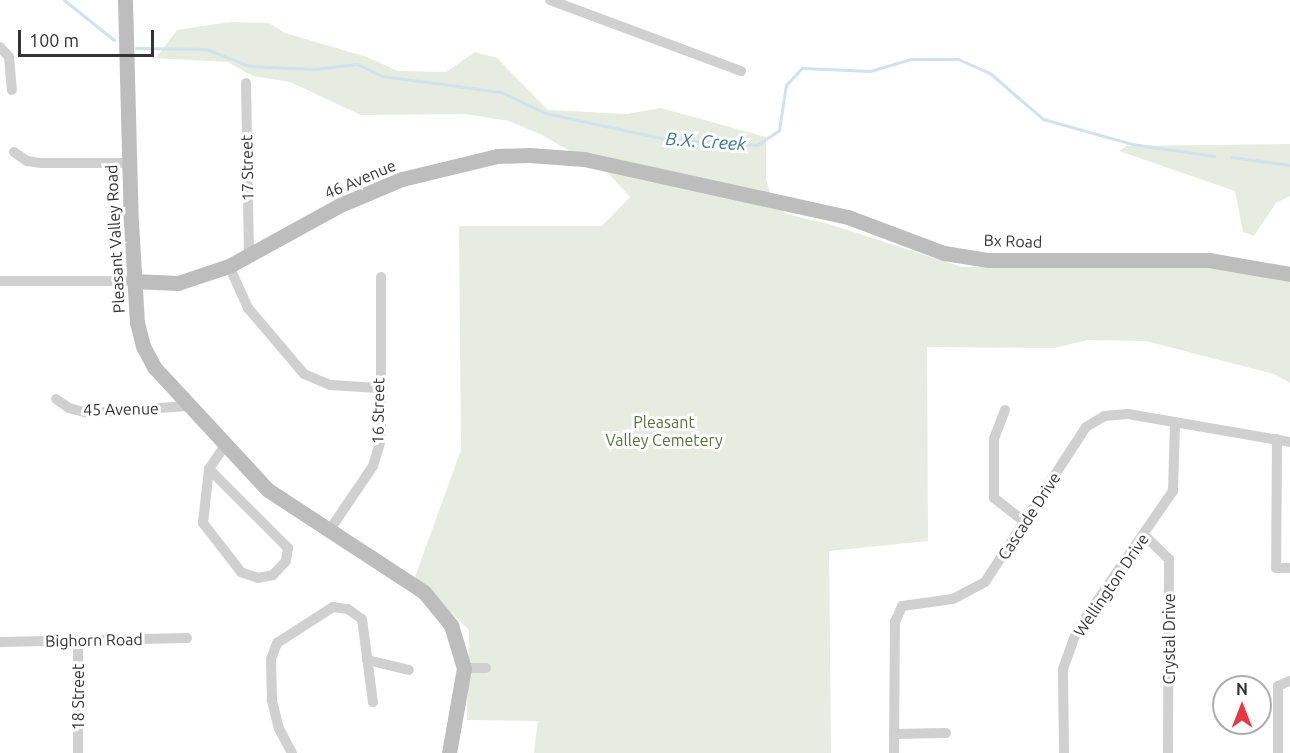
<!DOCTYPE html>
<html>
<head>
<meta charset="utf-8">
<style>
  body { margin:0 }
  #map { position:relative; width:1290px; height:753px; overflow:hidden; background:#fff; font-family:Ubuntu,sans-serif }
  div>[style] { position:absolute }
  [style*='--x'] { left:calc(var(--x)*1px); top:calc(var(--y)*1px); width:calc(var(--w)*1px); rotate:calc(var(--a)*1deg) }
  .green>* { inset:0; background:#e6ecdf }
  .stream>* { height:3px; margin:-1.5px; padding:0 1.5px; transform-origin:1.5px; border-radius:1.5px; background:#cfe2ee }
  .street>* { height:10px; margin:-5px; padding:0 5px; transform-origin:5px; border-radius:5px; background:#d0d0d0 }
  .secondary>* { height:15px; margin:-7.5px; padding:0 7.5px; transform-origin:7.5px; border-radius:7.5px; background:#bdbdbd }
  span { translate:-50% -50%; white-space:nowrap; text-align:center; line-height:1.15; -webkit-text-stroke:6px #fff; paint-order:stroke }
  .street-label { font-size:16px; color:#333 }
  .park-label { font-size:16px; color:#56703f }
  .water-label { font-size:18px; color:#3f7597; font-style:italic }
  .north { position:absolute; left:1212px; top:675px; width:60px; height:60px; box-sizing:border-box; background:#fff; border:2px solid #adadad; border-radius:50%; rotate:0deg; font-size:16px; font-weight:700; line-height:24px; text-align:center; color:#333 }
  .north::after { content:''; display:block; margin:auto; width:21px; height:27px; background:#e63946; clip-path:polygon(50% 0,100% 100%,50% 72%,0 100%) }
  .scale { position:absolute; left:18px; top:30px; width:136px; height:27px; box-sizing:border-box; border:3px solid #333; border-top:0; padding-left:8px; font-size:18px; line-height:21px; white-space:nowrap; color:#333; -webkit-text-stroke:4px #fff; paint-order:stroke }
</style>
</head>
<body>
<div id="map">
  <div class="green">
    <i style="clip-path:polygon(230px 22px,269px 23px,285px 33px,367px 57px,398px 71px,446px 72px,475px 52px,497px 58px,548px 110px,627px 114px,661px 108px,766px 137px,766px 179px,772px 200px,786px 214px,829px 224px,962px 267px,1207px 267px,1290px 281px,1290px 383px,1274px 374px,1146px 341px,1088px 340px,1054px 348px,927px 347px,928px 541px,829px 551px,831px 753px,534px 753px,538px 721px,467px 720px,469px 630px,415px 577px,461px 450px,459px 226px,602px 226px,630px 197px,608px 173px,542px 135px,509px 121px,466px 114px,361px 115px,290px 82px,253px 76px,228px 62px,156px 58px,177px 30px)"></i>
    <i style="clip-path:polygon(1290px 144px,1290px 196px,1276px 203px,1254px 236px,1243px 232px,1235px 191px,1119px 151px,1126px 146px)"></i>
  </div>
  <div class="stream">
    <i style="--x:64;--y:0;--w:64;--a:38.7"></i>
    <i style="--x:136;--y:48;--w:70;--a:0.8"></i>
    <i style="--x:206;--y:49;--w:46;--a:21.6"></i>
    <i style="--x:249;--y:66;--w:66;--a:2.6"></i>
    <i style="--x:315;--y:69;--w:42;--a:-6.8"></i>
    <i style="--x:357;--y:64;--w:28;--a:26"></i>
    <i style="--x:382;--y:76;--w:120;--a:7.7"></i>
    <i style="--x:501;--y:92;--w:49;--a:25.5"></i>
    <i style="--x:545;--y:113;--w:123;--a:12.2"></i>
    <i style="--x:665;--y:139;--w:92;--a:3.7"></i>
    <i style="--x:757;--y:145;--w:27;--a:-34"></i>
    <i style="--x:779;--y:130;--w:46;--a:-81.2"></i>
    <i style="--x:786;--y:85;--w:23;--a:-47"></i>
    <i style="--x:802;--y:68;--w:68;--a:2.5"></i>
    <i style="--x:870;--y:71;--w:43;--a:-16.3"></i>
    <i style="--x:911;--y:59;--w:47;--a:0"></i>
    <i style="--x:958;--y:59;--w:36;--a:24"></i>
    <i style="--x:991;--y:74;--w:69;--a:40.9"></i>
    <i style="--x:1043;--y:119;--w:92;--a:15.7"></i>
    <i style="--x:1132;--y:144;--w:83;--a:8.3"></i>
    <i style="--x:1232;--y:157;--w:59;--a:7.9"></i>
  </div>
  <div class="street">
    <i style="--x:550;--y:0;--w:204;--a:20.4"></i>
    <i style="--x:0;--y:47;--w:13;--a:48"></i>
    <i style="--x:9;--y:57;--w:33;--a:85"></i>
    <i style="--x:246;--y:83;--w:170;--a:89"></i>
    <i style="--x:14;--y:152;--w:16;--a:35"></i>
    <i style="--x:27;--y:161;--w:15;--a:8"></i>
    <i style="--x:42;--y:163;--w:87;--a:0"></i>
    <i style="--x:229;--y:266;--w:46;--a:65.7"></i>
    <i style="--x:248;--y:308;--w:87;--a:49.7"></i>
    <i style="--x:304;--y:374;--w:28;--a:23"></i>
    <i style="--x:330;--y:385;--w:49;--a:3.5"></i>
    <i style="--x:0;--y:281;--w:134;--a:0"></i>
    <i style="--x:56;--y:399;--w:16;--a:35"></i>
    <i style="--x:69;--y:408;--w:20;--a:15"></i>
    <i style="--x:88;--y:413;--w:100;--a:-4"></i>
    <i style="--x:1005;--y:410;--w:31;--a:111"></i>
    <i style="--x:994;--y:439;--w:59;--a:90"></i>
    <i style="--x:994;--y:498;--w:39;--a:38"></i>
    <i style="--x:1277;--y:439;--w:129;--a:90.4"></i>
    <i style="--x:1276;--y:568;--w:14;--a:0"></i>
    <i style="--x:209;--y:469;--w:112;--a:45"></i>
    <i style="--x:288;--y:548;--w:13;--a:99"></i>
    <i style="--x:286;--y:561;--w:19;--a:133"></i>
    <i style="--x:273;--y:575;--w:15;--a:169"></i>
    <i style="--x:258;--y:578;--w:18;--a:-161"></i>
    <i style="--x:241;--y:572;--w:62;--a:-127.8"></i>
    <i style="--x:203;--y:523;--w:54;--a:-83.7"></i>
    <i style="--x:209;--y:469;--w:29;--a:-56"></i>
    <i style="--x:329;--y:531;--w:78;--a:-55.9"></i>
    <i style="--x:373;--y:466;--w:27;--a:-73"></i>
    <i style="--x:381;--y:440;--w:163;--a:-90"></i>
    <i style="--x:1144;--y:535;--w:35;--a:44"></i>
    <i style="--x:1169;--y:559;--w:194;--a:90.3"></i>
    <i style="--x:0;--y:642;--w:187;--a:-1.2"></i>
    <i style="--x:78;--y:642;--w:111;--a:90"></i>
    <i style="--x:367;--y:660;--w:43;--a:13.4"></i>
    <i style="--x:464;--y:668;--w:22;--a:0"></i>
    <i style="--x:894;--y:734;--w:52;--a:-1.1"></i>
    <i style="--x:292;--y:753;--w:27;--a:-118"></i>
    <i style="--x:279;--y:729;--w:30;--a:-104"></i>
    <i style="--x:272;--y:700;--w:41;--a:-91.4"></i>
    <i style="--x:271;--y:659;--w:17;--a:-69"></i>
    <i style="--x:277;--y:643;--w:67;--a:-32.7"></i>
    <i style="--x:333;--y:607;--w:15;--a:8"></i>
    <i style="--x:348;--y:609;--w:17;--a:36"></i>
    <i style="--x:362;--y:619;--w:84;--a:82.5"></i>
    <i style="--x:894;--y:753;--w:131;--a:-89.6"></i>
    <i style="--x:895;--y:622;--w:17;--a:-66"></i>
    <i style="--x:902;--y:606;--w:51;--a:-7.8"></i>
    <i style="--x:953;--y:599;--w:36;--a:-28"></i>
    <i style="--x:985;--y:582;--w:185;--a:-56.9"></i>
    <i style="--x:1086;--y:427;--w:21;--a:-31"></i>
    <i style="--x:1104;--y:416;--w:24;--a:-5"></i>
    <i style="--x:1128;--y:414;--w:164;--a:9.8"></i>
    <i style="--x:1064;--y:753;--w:84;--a:-90.7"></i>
    <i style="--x:1063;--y:669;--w:41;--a:-70.3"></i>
    <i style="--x:1077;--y:630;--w:169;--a:-55.4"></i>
    <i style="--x:1173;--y:491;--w:69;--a:-88.3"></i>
    <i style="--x:1278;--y:753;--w:67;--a:-90"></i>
    <i style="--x:1278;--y:686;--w:13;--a:-23"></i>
  </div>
  <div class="secondary">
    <i style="--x:125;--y:0;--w:222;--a:88.5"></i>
    <i style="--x:131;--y:222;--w:100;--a:86.6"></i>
    <i style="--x:137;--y:322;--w:25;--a:76"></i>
    <i style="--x:143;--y:346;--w:24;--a:62"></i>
    <i style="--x:154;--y:367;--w:168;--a:47.2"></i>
    <i style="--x:268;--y:490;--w:186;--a:33.2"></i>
    <i style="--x:424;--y:592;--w:43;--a:50.7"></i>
    <i style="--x:451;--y:625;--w:45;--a:73.2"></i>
    <i style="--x:464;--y:668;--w:86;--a:100"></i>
    <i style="--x:134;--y:281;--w:44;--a:2.6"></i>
    <i style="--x:178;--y:283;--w:54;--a:-18.4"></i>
    <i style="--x:229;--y:266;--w:127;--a:-28.8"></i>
    <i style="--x:340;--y:205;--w:67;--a:-22.8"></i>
    <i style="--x:402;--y:179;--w:98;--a:-13.6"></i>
    <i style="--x:497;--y:156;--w:32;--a:-2"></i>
    <i style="--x:529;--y:155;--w:55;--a:4.2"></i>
    <i style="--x:584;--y:159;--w:270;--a:12.4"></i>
    <i style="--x:848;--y:217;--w:103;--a:20.6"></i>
    <i style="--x:944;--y:253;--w:45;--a:9"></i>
    <i style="--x:988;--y:260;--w:221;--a:0"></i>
    <i style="--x:1209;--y:260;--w:82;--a:9.8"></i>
  </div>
  <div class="street-label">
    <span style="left:247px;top:168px;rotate:-91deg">17 Street</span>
    <span style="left:360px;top:179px;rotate:-23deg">46 Avenue</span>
    <span style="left:115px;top:239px;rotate:-93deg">Pleasant Valley Road</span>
    <span style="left:1013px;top:241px;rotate:2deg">Bx Road</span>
    <span style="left:121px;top:409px;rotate:-1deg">45 Avenue</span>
    <span style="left:378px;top:411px;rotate:-89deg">16 Street</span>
    <span style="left:1029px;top:516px;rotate:-57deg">Cascade Drive</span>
    <span style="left:1111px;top:585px;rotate:-56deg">Wellington Drive</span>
    <span style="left:1169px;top:639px;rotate:-90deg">Crystal Drive</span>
    <span style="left:94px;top:640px;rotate:-1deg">Bighorn Road</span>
    <span style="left:78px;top:697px;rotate:-90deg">18 Street</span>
  </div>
  <div class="park-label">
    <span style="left:664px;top:431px">Pleasant<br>Valley Cemetery</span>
  </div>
  <div class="water-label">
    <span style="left:706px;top:141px;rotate:4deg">B.X. Creek</span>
  </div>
  <div class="north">N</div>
  <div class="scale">100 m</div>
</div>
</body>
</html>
